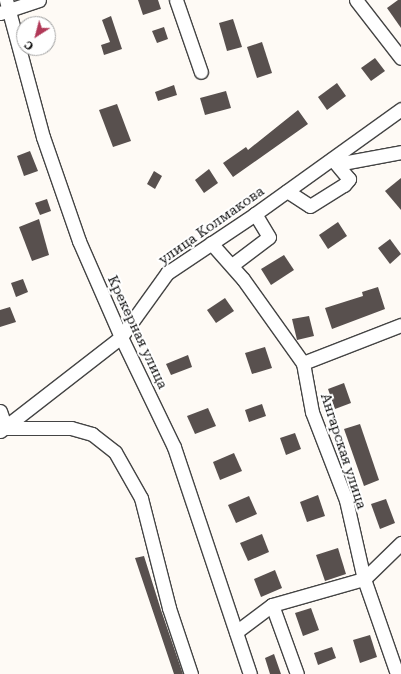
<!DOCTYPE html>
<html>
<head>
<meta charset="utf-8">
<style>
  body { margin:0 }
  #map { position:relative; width:401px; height:674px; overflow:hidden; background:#fefaf5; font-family:"Roboto Serif",serif }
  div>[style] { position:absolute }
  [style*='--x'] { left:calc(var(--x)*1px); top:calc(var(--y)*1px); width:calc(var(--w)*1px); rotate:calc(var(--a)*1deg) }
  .building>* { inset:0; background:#58504e }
  .roads { filter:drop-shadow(1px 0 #444) drop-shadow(-1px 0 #444) drop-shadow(0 1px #444) drop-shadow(0 -1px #444) }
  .minor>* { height:13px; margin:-6.5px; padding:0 6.5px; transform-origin:6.5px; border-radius:6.5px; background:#fff }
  span { translate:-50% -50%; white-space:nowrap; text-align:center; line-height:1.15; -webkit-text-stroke:4px #fff; paint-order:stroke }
  .street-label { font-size:14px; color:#111 }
  .north { position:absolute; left:16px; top:16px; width:40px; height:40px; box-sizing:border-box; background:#fff; border:1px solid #a0a0a0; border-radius:50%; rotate:216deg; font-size:11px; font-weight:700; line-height:16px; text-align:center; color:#111 }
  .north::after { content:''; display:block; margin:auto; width:14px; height:18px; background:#b13958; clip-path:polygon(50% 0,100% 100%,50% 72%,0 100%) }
</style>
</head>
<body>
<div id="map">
  <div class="building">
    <i style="clip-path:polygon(138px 0,158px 0,161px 9px,143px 15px)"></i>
    <i style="clip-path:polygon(398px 0,401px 0,401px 28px,387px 8px)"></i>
    <i style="clip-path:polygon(111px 16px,122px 49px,104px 55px,101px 45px,110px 42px,102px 20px)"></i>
    <i style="clip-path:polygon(233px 19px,242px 47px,227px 51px,219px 23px)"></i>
    <i style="clip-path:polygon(164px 27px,168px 39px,157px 43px,152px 31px)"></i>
    <i style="clip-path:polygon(262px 42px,272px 73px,257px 78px,247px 47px)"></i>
    <i style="clip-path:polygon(375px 58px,385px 71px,371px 81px,361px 68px)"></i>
    <i style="clip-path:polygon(337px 83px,346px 96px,327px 110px,318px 97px)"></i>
    <i style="clip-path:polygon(174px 85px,177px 95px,158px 101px,155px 92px)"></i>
    <i style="clip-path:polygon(226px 91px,231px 108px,205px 115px,200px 98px)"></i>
    <i style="clip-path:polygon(117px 104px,131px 141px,113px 147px,99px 110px)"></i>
    <i style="clip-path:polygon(298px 110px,308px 124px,233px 177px,223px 163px,246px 147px,248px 150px)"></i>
    <i style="clip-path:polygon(30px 151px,38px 171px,24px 176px,17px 156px)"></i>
    <i style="clip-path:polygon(209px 169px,218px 183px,204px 193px,195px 180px)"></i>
    <i style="clip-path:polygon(154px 171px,162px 176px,155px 189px,147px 184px)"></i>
    <i style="clip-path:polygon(401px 178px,401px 210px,385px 191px)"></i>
    <i style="clip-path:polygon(47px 199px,51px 211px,40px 215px,35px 203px)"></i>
    <i style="clip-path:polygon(39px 219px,49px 255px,32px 261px,19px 227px)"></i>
    <i style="clip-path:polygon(338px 222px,347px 236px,328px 249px,319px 235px)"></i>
    <i style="clip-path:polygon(390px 239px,401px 254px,390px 264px,378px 248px)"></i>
    <i style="clip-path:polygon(284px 255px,294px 270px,271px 285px,261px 269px)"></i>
    <i style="clip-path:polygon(23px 279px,28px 292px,16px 297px,11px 283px)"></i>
    <i style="clip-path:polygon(378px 287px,385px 309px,332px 329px,325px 308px,363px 296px,362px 292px)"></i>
    <i style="clip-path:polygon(225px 298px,234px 311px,216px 323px,207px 310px)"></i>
    <i style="clip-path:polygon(10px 307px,16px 322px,0 327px,0 310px)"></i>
    <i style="clip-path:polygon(309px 316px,314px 336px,297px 340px,292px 319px)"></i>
    <i style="clip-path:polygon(265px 347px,272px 368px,252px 374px,245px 353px)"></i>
    <i style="clip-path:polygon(188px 355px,192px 367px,171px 375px,166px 364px)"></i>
    <i style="clip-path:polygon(344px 383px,351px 403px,335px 409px,328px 389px)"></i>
    <i style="clip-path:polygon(262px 404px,266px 416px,249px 422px,245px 410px)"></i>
    <i style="clip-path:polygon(208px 408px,216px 426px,195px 434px,187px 416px)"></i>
    <i style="clip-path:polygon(360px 424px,379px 480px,364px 486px,344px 429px)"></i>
    <i style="clip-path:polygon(295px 433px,301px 449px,286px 455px,280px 438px)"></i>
    <i style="clip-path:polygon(234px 453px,242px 471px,220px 480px,213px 462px)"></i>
    <i style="clip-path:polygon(318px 495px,325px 516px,307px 522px,300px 502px)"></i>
    <i style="clip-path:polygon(249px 496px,257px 514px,236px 523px,228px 505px)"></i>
    <i style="clip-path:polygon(386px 499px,395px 523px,380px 529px,371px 504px)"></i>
    <i style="clip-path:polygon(262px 534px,269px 552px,248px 561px,240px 543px)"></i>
    <i style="clip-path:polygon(338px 548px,346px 574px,325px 581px,316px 555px)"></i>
    <i style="clip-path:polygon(144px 556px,161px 610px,183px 674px,174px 674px,135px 558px)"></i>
    <i style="clip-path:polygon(275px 570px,282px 588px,261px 597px,254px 579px)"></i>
    <i style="clip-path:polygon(311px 608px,319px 630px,303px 636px,295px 613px)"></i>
    <i style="clip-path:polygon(370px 635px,377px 657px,360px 663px,353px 640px)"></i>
    <i style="clip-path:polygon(332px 647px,336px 658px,318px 665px,314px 653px)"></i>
    <i style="clip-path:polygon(274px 654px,281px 674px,270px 674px,265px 658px)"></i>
  </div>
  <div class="roads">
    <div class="minor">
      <i style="--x:6;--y:0;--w:142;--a:74.9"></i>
      <i style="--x:43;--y:137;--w:110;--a:70.9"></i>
      <i style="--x:79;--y:241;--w:105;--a:66.4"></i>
      <i style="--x:121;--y:337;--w:122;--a:64.3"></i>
      <i style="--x:174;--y:447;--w:239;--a:71.5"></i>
      <i style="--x:176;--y:0;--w:76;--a:70.9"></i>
      <i style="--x:356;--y:0;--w:73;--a:52.2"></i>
      <i style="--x:0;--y:13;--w:41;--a:-18.4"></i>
      <i style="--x:337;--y:164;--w:65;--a:-10.6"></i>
      <i style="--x:287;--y:191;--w:27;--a:33"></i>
      <i style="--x:310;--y:206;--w:40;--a:-32"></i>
      <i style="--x:344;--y:185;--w:8;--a:-50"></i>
      <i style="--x:349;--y:179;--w:26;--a:-130"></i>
      <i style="--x:211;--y:243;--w:48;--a:48.4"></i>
      <i style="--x:243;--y:279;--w:103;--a:54.5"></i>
      <i style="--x:303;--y:363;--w:50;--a:79.6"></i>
      <i style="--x:312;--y:412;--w:94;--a:68.9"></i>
      <i style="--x:346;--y:500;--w:81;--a:77.2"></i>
      <i style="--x:364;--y:579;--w:101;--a:70.8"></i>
      <i style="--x:232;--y:265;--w:46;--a:-37.1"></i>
      <i style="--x:269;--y:237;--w:27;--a:-121"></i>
      <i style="--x:303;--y:363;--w:105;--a:-21.2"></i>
      <i style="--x:0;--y:411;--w:18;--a:71"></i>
      <i style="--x:6;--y:428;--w:65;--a:0"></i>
      <i style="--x:71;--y:428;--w:22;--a:16"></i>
      <i style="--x:92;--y:434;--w:29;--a:38"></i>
      <i style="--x:115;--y:452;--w:53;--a:60.5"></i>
      <i style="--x:141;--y:498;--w:114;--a:75.7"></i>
      <i style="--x:169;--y:608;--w:70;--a:71.6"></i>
      <i style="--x:0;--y:431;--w:153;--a:-37.8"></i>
      <i style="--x:121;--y:337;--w:79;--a:-54.3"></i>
      <i style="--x:167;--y:273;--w:106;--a:-33.8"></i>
      <i style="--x:255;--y:214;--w:180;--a:-35.7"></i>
      <i style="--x:272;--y:605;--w:73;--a:70.1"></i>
      <i style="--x:236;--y:632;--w:45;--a:-36.9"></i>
      <i style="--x:272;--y:605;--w:96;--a:-15.8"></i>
      <i style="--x:364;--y:579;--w:52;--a:-44.2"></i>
    </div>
  </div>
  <div class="street-label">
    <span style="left:211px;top:225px;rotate:-35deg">улица Колмакова</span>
    <span style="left:138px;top:332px;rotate:65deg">Крекерная улица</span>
    <span style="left:344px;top:451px;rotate:72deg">Ангарская улица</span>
  </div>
  <div class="north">С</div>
</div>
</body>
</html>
